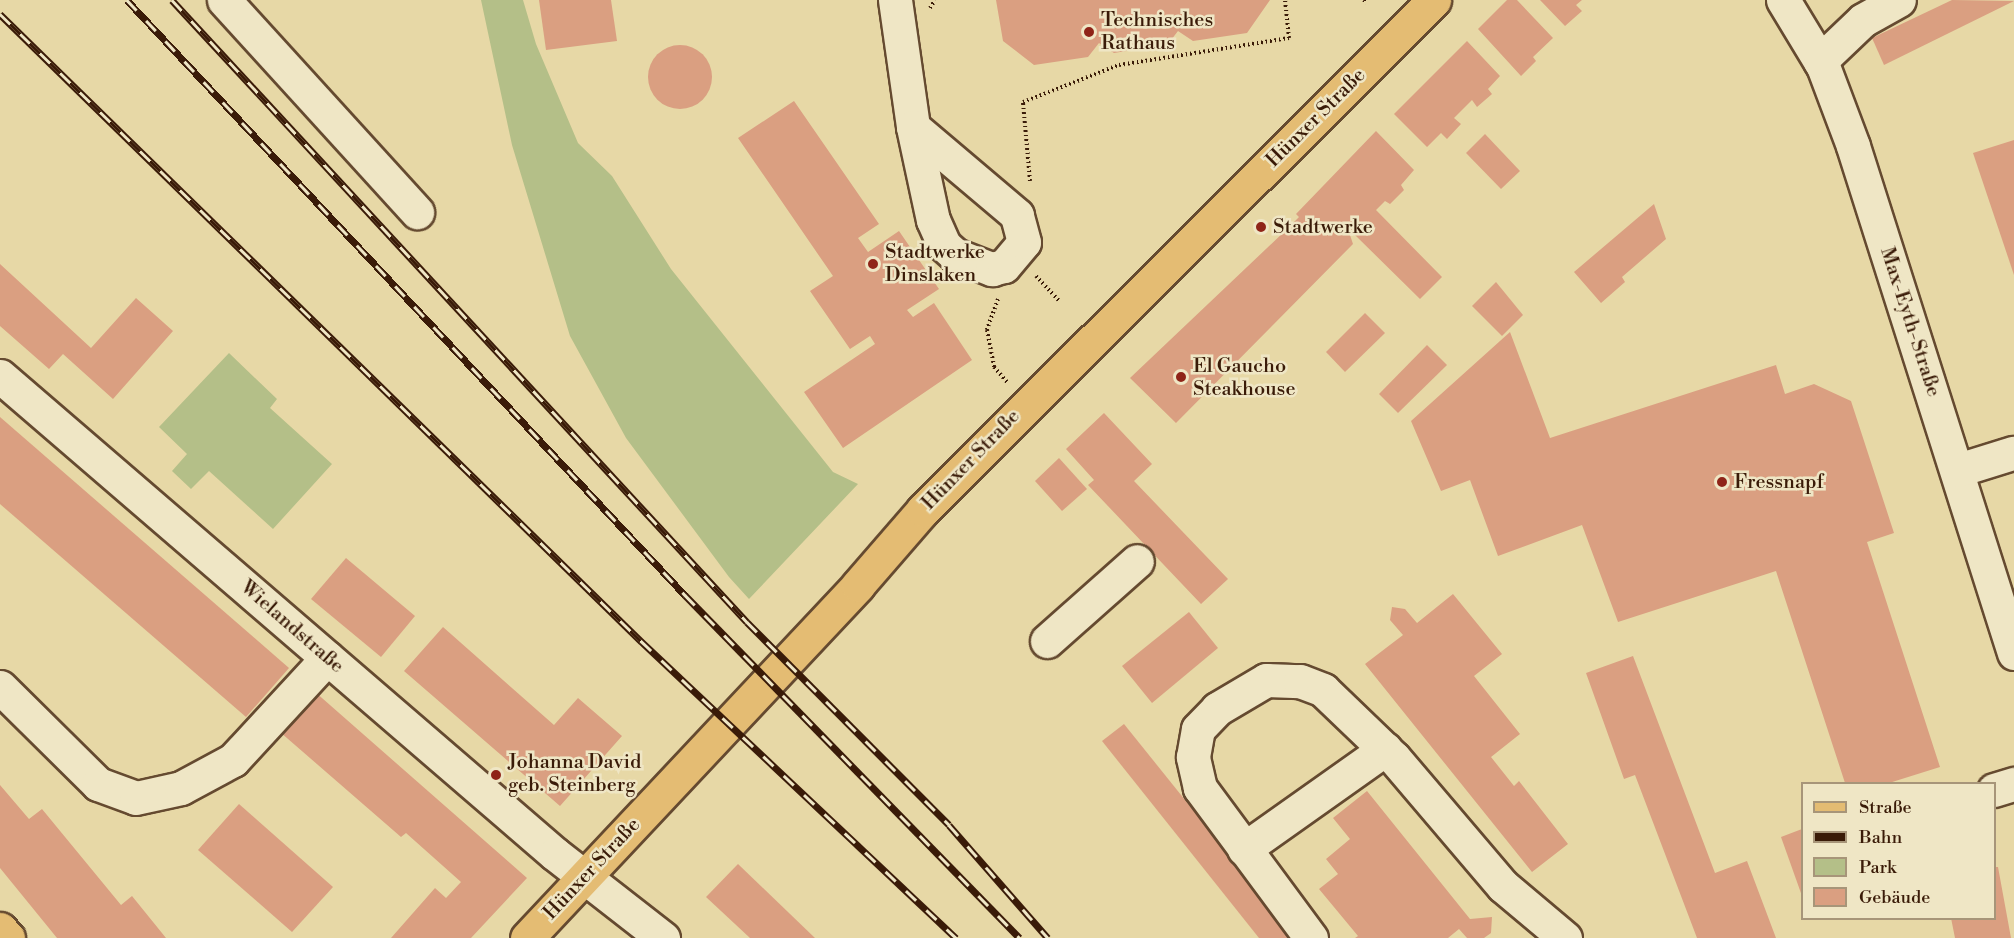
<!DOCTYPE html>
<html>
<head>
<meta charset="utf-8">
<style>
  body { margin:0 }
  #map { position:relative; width:2014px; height:938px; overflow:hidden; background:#e7d8a6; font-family:"Libre Bodoni",serif }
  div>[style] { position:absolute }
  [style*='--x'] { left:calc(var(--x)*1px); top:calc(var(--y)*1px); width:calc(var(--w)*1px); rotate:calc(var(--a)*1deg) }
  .green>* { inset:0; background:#b4bf88 }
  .building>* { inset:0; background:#da9f81 }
  .round { border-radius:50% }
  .path>* { height:4px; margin-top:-2px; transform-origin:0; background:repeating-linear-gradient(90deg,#3a1b08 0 1.5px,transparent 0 4.5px) }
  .roads { filter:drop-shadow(2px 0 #654a30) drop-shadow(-2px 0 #654a30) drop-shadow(0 2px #654a30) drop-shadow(0 -2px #654a30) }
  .minor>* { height:33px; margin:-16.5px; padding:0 16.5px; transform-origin:16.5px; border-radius:16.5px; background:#efe6c5 }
  .major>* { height:33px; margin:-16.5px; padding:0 16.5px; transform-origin:16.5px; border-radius:16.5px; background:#e4bc73 }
  .rail>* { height:7px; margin-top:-3.5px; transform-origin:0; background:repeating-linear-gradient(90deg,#efe6c5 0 14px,#3a1b08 0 28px); box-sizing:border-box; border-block:2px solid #3a1b08 }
  .dots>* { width:16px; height:16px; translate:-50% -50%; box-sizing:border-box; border:3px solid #efe6c5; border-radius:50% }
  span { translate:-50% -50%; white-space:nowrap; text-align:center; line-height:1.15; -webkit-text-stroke:5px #efe6c5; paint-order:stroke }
  .poi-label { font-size:20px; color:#3a1b08 }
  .left { translate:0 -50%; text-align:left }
  .street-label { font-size:20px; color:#3a1b08 }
  .legend { position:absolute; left:1801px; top:782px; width:195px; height:138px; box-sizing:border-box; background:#efe6c5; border:2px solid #a79579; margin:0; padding:8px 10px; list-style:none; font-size:18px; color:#3a1b08 }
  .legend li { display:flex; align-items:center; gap:12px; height:30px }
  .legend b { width:30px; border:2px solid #a79579 }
</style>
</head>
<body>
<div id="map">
  <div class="green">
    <i style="clip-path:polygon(481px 0,523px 0,536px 44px,578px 143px,612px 176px,671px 269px,833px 472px,858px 484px,749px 599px,729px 577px,626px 438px,570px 336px,512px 145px)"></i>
    <i style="clip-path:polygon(229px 353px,277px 399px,270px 408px,332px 464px,273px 529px,209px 471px,191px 489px,172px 471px,187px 454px,159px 427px)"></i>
  </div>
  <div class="building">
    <i style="clip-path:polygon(539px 0,611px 0,617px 41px,546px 50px)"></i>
    <i style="clip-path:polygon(996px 0,1270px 0,1247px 33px,1193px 41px,1178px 31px,1168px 44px,1114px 53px,1099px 43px,1088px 57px,1034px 65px,1003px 41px)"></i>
    <i style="clip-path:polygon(1507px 0,1517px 0,1553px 38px,1533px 57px,1536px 61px,1521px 76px,1478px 29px)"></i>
    <i style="clip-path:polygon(1540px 0,1582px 0,1576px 5px,1582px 11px,1565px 26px)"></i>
    <i style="clip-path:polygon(1952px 0,2014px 1px,1884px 65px,1872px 38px)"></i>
    <i style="clip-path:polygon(1467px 41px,1500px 76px,1488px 89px,1492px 94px,1477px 107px,1472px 100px,1454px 118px,1461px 124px,1447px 139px,1441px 133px,1427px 147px,1394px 114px)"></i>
    <i class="round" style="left:648px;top:45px;width:64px;height:64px"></i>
    <i style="clip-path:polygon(794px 101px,879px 224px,858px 238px,868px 252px,899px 231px,939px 289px,907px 310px,913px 317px,934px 303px,972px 360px,843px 448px,804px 392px,875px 344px,870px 336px,850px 349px,810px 291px,833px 276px,738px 138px)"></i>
    <i style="clip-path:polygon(1376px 131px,1414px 170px,1401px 185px,1404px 190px,1390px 204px,1385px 201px,1376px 210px,1442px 277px,1420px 299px,1355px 235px,1362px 229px,1359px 226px,1350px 235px,1353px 244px,1176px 423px,1130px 378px,1286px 230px,1299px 217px,1296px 214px)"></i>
    <i style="clip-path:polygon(1485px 134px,1520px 171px,1501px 189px,1466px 153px)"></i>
    <i style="clip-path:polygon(2014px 140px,2014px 275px,1973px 153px)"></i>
    <i style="clip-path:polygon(1654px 204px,1666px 239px,1622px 277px,1625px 282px,1601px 303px,1574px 272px)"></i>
    <i style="clip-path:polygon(0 264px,91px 348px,136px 298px,173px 331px,113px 399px,63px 354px,49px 369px,0 326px)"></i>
    <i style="clip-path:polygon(1496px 282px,1523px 315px,1502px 336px,1472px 306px)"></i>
    <i style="clip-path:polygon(1365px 313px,1385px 333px,1345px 372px,1326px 352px)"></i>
    <i style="clip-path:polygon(1510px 332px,1550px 438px,1776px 365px,1785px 394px,1814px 384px,1851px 401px,1894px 533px,1867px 542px,1940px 767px,1889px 783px,1845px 783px,1776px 571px,1618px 622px,1582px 525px,1498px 556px,1470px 480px,1441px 491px,1411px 421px)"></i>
    <i style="clip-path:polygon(1427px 345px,1447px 365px,1398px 413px,1379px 394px)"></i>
    <i style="clip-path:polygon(1104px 413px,1152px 464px,1134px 481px,1228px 579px,1201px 604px,1088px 485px,1094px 480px,1066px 449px)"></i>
    <i style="clip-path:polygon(0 417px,289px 668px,246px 717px,0 504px)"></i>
    <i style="clip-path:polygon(1059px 458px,1087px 489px,1062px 511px,1035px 481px)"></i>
    <i style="clip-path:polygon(346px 558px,415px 616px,381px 657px,311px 599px)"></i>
    <i style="clip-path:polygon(1453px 594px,1502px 654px,1474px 676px,1520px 734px,1491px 757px,1514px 786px,1519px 781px,1568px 844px,1532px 872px,1365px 664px,1403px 635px,1390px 620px,1392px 607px,1405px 609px,1417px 623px)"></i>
    <i style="clip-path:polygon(1189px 612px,1218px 648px,1152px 703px,1122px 666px)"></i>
    <i style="clip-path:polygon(443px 627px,554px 725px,578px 698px,622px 736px,560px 806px,404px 671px)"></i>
    <i style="clip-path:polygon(1633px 656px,1715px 873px,1747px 861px,1776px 938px,1697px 938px,1635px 775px,1624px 779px,1586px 673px)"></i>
    <i style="clip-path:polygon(314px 691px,527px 878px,471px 938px,391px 938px,435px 888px,446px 898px,461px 882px,406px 833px,401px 837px,280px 732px)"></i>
    <i style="clip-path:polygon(1124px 724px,1296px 938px,1259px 938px,1102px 741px)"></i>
    <i style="clip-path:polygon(0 785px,29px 819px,42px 809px,121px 905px,132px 896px,166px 938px,57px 938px,0 868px)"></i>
    <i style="clip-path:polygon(1367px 791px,1470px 919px,1492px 917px,1491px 933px,1484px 938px,1467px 938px,1459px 929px,1448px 938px,1355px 938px,1358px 936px,1319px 889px,1338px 874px,1326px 859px,1350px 839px,1333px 818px)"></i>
    <i style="clip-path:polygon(239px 804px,333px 887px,292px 932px,198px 850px)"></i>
    <i style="clip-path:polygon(1802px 829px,1802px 896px,1781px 837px)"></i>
    <i style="clip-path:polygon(738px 864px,815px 938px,750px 938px,706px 897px)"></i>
    <i style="clip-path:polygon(1995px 867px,1998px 867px,2011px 938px,1955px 938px,1951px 918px,1995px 918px)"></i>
  </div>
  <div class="path">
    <i style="--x:1364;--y:0;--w:4;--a:56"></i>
    <i style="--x:930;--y:8;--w:9;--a:-58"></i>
    <i style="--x:1030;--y:181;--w:79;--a:-95.1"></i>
    <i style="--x:1023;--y:102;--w:103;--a:-21.1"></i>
    <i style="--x:1119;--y:65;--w:172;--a:-9"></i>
    <i style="--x:1289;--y:38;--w:38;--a:-96"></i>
    <i style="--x:1036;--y:276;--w:35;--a:47"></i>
    <i style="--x:998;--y:299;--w:33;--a:110"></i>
    <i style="--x:987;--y:330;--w:38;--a:79"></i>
    <i style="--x:994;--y:367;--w:20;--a:49"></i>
  </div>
  <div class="roads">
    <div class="minor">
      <i style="--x:224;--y:0;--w:287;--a:47.7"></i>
      <i style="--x:895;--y:0;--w:128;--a:81.9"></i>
      <i style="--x:913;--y:127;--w:95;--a:77.9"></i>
      <i style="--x:933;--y:220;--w:27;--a:66"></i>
      <i style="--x:944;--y:245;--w:15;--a:42"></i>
      <i style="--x:955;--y:255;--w:40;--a:21"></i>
      <i style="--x:992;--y:269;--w:12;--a:-14"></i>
      <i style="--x:1004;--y:266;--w:31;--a:-50"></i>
      <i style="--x:1024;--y:242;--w:28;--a:-105"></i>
      <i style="--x:1017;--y:215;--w:136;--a:-139.8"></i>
      <i style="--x:1783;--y:0;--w:77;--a:58.8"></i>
      <i style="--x:1823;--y:66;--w:85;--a:69.4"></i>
      <i style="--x:1853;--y:146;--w:532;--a:72.38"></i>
      <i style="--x:1820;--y:61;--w:59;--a:-43.6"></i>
      <i style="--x:1863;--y:20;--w:41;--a:-29.1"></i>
      <i style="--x:0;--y:376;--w:732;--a:40.74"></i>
      <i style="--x:555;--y:854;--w:137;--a:37.9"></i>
      <i style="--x:1958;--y:470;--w:58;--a:-17.2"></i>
      <i style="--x:1047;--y:641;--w:120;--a:-41.6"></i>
      <i style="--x:0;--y:687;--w:138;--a:44.7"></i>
      <i style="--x:98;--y:784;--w:40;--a:20.2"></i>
      <i style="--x:136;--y:798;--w:46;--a:-12.5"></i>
      <i style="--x:181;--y:788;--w:59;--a:-28.3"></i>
      <i style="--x:233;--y:760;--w:139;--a:-47.3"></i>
      <i style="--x:1994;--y:790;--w:21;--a:-17"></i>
      <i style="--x:1244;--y:849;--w:173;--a:-35.3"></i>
      <i style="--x:1311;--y:938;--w:187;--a:-126.5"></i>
      <i style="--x:1200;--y:788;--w:32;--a:-103"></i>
      <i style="--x:1193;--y:757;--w:28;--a:-80"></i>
      <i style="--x:1198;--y:729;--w:28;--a:-46"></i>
      <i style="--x:1217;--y:709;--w:57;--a:-30.6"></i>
      <i style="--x:1266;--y:680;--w:34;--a:2"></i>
      <i style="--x:1300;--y:681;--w:25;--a:21"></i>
      <i style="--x:1323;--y:690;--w:98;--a:43.8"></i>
      <i style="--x:1394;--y:758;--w:168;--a:49.6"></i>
      <i style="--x:1503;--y:886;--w:81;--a:40"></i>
    </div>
    <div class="major">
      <i style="--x:0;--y:929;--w:12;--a:48"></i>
      <i style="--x:527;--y:938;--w:484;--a:-46.8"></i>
      <i style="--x:858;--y:585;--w:99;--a:-49.1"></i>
      <i style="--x:923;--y:510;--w:722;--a:-44.94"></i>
    </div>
  </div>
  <div class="rail">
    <i style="--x:127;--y:0;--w:816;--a:46.84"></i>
    <i style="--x:685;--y:595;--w:479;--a:45.7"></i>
    <i style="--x:172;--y:0;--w:847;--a:47.25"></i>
    <i style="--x:747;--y:622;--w:286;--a:45.1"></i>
    <i style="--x:949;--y:825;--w:150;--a:48.8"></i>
    <i style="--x:0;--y:14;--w:897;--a:44.37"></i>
    <i style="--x:641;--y:641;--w:433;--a:43.3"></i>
  </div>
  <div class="dots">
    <i style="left:1089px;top:32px;background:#8f2418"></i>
    <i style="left:1261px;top:227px;background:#8f2418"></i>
    <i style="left:873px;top:264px;background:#8f2418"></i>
    <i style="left:1181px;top:377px;background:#8f2418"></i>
    <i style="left:1722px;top:482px;background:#8f2418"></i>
    <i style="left:496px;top:775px;background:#8f2418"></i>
  </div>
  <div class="poi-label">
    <span class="left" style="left:1101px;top:32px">Technisches<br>Rathaus</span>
    <span class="left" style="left:1273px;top:227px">Stadtwerke</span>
    <span class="left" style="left:885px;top:264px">Stadtwerke<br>Dinslaken</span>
    <span class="left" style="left:1193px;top:378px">El Gaucho<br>Steakhouse</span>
    <span class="left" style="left:1734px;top:482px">Fressnapf</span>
    <span class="left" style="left:508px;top:774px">Johanna David<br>geb. Steinberg</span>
  </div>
  <div class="street-label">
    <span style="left:1316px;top:118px;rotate:-45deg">Hünxer Straße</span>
    <span style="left:1910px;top:322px;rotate:72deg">Max-Eyth-Straße</span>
    <span style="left:971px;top:460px;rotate:-46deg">Hünxer Straße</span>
    <span style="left:292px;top:627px;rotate:41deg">Wielandstraße</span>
    <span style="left:592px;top:869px;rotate:-47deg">Hünxer Straße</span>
  </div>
  <ul class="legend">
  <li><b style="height:8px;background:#e4bc73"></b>Straße</li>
  <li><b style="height:8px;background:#3a1b08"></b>Bahn</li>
  <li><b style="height:16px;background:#b4bf88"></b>Park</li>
  <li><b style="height:16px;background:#da9f81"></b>Gebäude</li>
  </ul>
</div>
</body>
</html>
